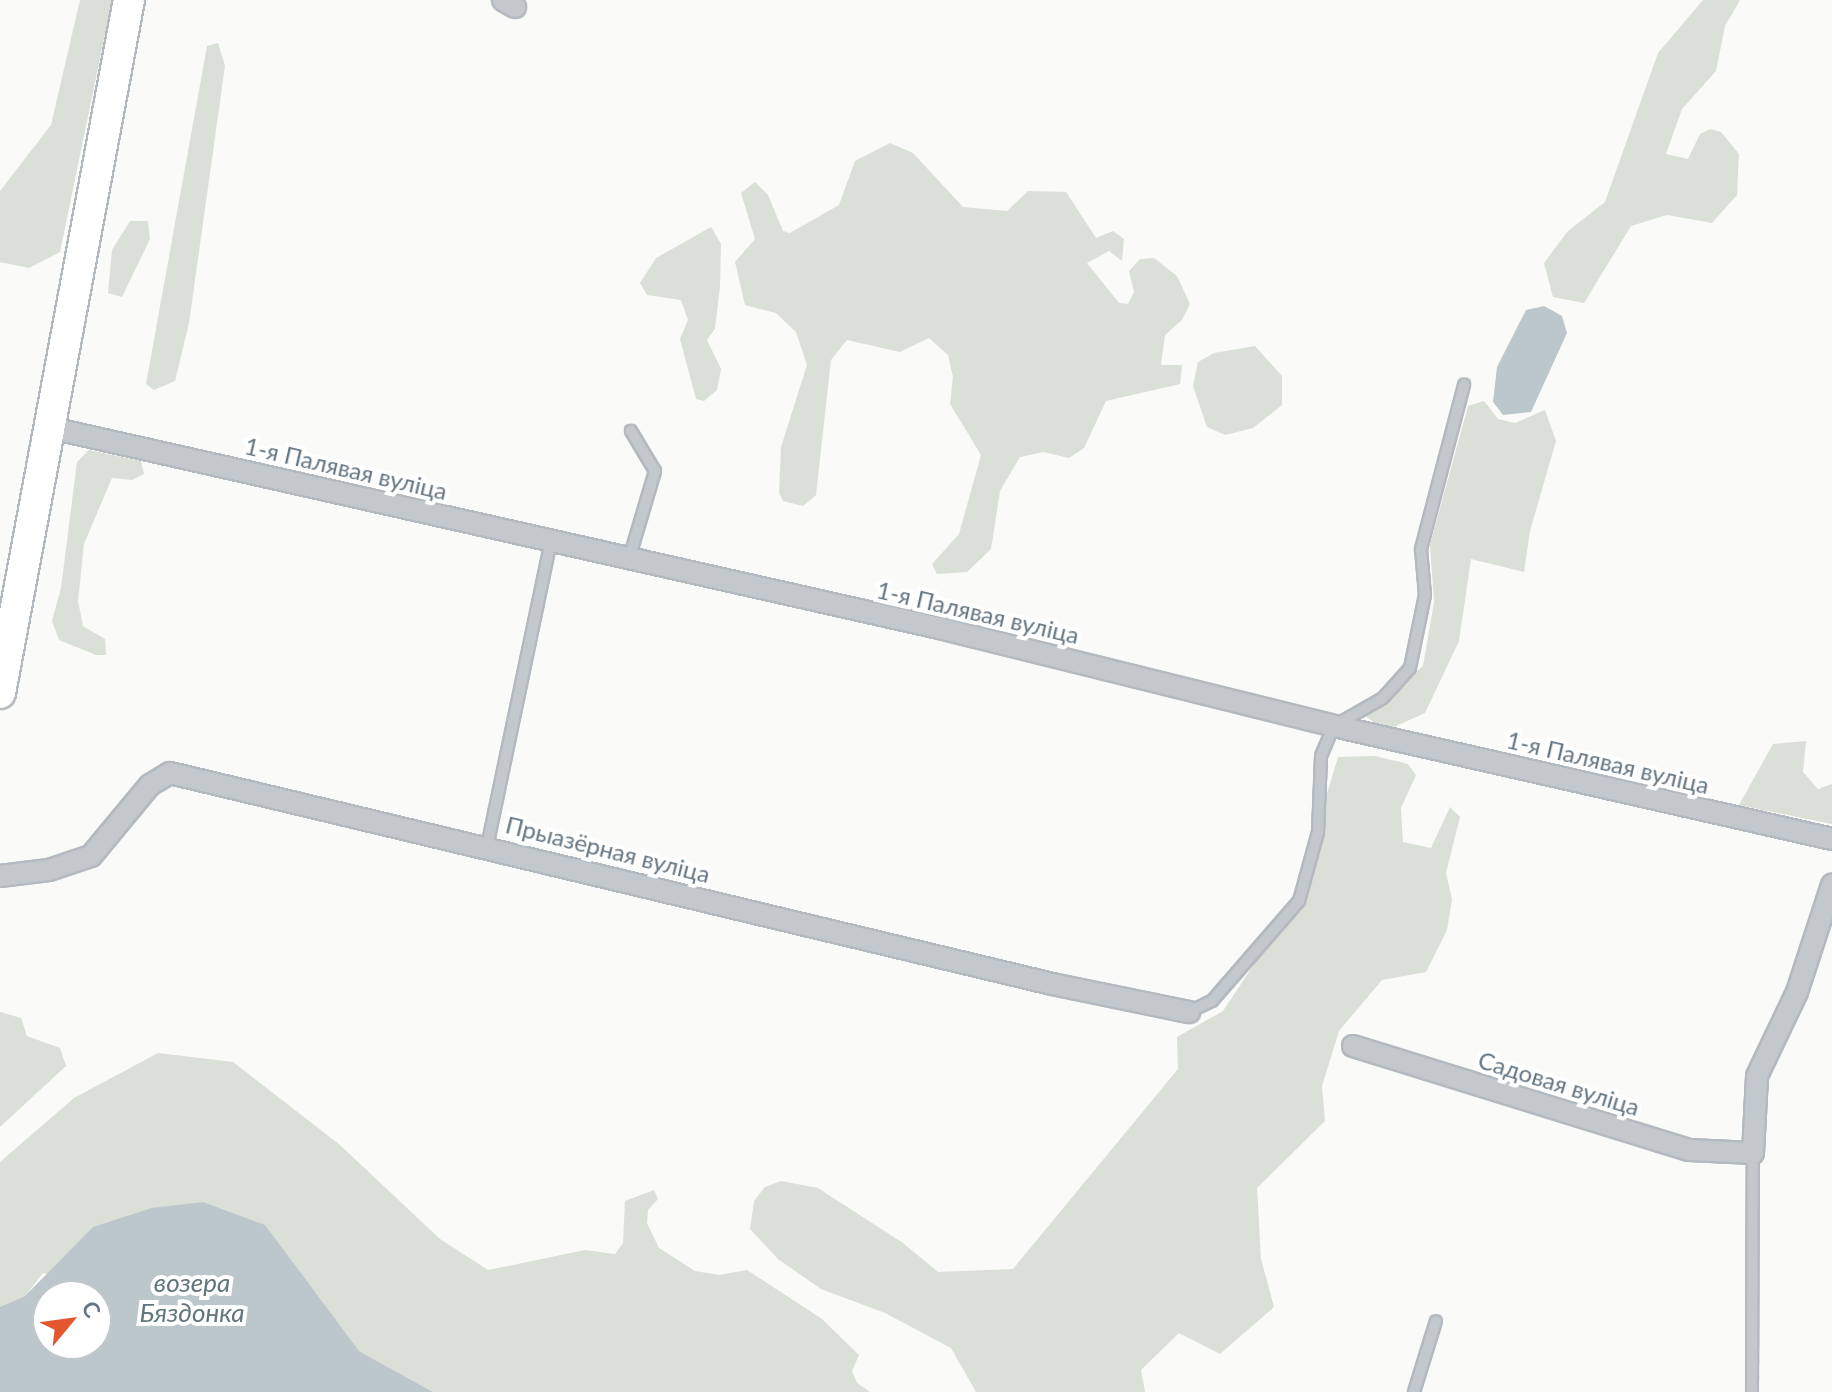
<!DOCTYPE html>
<html>
<head>
<meta charset="utf-8">
<style>
  body { margin:0 }
  #map { position:relative; width:1832px; height:1392px; overflow:hidden; background:#fafaf8; font-family:Lato,sans-serif }
  div>[style] { position:absolute }
  [style*='--x'] { left:calc(var(--x)*1px); top:calc(var(--y)*1px); width:calc(var(--w)*1px); rotate:calc(var(--a)*1deg) }
  .green>* { inset:0; background:#dadfd7 }
  .water>* { inset:0; background:#bbc7cb }
  .roads { filter:drop-shadow(2px 0 #b3babf) drop-shadow(-2px 0 #b3babf) drop-shadow(0 2px #b3babf) drop-shadow(0 -2px #b3babf) }
  .service>* { height:10px; margin:-5px; padding:0 5px; transform-origin:5px; border-radius:5px; background:#c3c8cc }
  .minor>* { height:20px; margin:-10px; padding:0 10px; transform-origin:10px; border-radius:10px; background:#c3c8cc }
  .secondary>* { height:30px; margin:-15px; padding:0 15px; transform-origin:15px; border-radius:15px; background:#fff }
  span { translate:-50% -50%; white-space:nowrap; text-align:center; line-height:1.15; -webkit-text-stroke:8px #fff; paint-order:stroke }
  .street-label { font-size:24px; color:#657683 }
  .water-label { font-size:26px; color:#60757c; font-style:italic }
  .north { position:absolute; left:32px; top:1280px; width:80px; height:80px; box-sizing:border-box; background:#fff; border:2px solid #c1c8cd; border-radius:50%; rotate:61deg; font-size:22px; font-weight:700; line-height:32px; text-align:center; color:#657683 }
  .north::after { content:''; display:block; margin:auto; width:28px; height:36px; background:#e4572e; clip-path:polygon(50% 0,100% 100%,50% 72%,0 100%) }
</style>
</head>
<body>
<div id="map">
  <div class="green">
    <i style="clip-path:polygon(80px 0,112px 0,60px 252px,29px 268px,0 262px,0 191px,51px 125px)"></i>
    <i style="clip-path:polygon(1703px 0,1740px 0,1725px 26px,1716px 71px,1682px 109px,1666px 154px,1688px 159px,1700px 134px,1710px 129px,1721px 132px,1739px 154px,1737px 195px,1712px 223px,1667px 215px,1631px 226px,1584px 303px,1553px 297px,1544px 263px,1568px 231px,1605px 202px,1658px 53px)"></i>
    <i style="clip-path:polygon(218px 43px,225px 66px,189px 323px,175px 381px,154px 390px,146px 384px,207px 46px)"></i>
    <i style="clip-path:polygon(890px 143px,913px 153px,963px 207px,1007px 211px,1028px 191px,1066px 192px,1096px 238px,1113px 231px,1124px 239px,1122px 261px,1109px 251px,1087px 263px,1119px 303px,1128px 304px,1134px 292px,1129px 271px,1140px 259px,1154px 258px,1177px 276px,1190px 304px,1182px 320px,1165px 335px,1161px 365px,1182px 365px,1180px 384px,1106px 401px,1084px 448px,1069px 458px,1043px 452px,1020px 457px,1000px 491px,991px 549px,967px 572px,937px 574px,932px 564px,959px 534px,981px 455px,950px 404px,953px 377px,948px 355px,929px 338px,900px 352px,847px 340px,831px 360px,816px 495px,803px 506px,783px 501px,779px 493px,781px 447px,807px 365px,796px 332px,776px 313px,745px 305px,735px 262px,755px 239px,741px 193px,755px 182px,768px 195px,783px 231px,790px 233px,839px 205px,855px 161px)"></i>
    <i style="clip-path:polygon(130px 221px,148px 221px,150px 239px,122px 297px,108px 293px,112px 250px)"></i>
    <i style="clip-path:polygon(711px 227px,721px 244px,720px 286px,715px 329px,707px 340px,721px 369px,717px 390px,704px 401px,696px 399px,680px 339px,688px 320px,681px 300px,647px 295px,640px 283px,656px 258px)"></i>
    <i style="clip-path:polygon(1255px 346px,1282px 376px,1282px 405px,1253px 428px,1225px 435px,1207px 427px,1193px 386px,1198px 362px,1214px 353px)"></i>
    <i style="clip-path:polygon(1484px 401px,1498px 419px,1515px 423px,1545px 410px,1556px 441px,1530px 531px,1524px 572px,1471px 559px,1459px 641px,1425px 713px,1385px 731px,1364px 715px,1423px 666px,1434px 602px,1430px 545px,1468px 406px)"></i>
    <i style="clip-path:polygon(89px 450px,141px 461px,144px 474px,132px 480px,112px 478px,84px 544px,78px 601px,83px 626px,105px 639px,106px 655px,96px 655px,59px 640px,52px 621px,61px 588px,77px 462px)"></i>
    <i style="clip-path:polygon(1806px 741px,1803px 772px,1818px 789px,1832px 784px,1832px 824px,1739px 805px,1773px 744px)"></i>
    <i style="clip-path:polygon(1375px 756px,1408px 764px,1416px 775px,1401px 808px,1403px 842px,1431px 848px,1450px 807px,1460px 817px,1446px 873px,1452px 899px,1447px 930px,1426px 972px,1382px 980px,1339px 1031px,1322px 1086px,1325px 1121px,1257px 1188px,1261px 1259px,1274px 1307px,1220px 1354px,1179px 1333px,1141px 1370px,1145px 1392px,976px 1392px,951px 1348px,885px 1313px,821px 1289px,778px 1259px,750px 1229px,754px 1201px,765px 1187px,781px 1181px,818px 1188px,903px 1243px,938px 1272px,1013px 1269px,1178px 1069px,1177px 1037px,1223px 1011px,1294px 904px,1338px 757px)"></i>
    <i style="clip-path:polygon(0 1012px,21px 1018px,27px 1036px,60px 1048px,66px 1066px,0 1127px)"></i>
    <i style="clip-path:polygon(158px 1053px,233px 1062px,340px 1145px,440px 1239px,488px 1270px,585px 1250px,615px 1254px,623px 1243px,625px 1201px,654px 1190px,658px 1199px,648px 1210px,647px 1223px,659px 1248px,695px 1271px,719px 1275px,747px 1270px,822px 1319px,859px 1355px,852px 1371px,857px 1383px,870px 1392px,433px 1392px,359px 1351px,326px 1310px,43px 1273px,25px 1296px,0 1307px,0 1162px,74px 1098px)"></i>
  </div>
  <div class="water">
    <i style="clip-path:polygon(1544px 306px,1562px 316px,1567px 333px,1531px 412px,1503px 415px,1493px 402px,1497px 367px,1526px 310px)"></i>
    <i style="clip-path:polygon(evenodd,203px 1202px,265px 1225px,359px 1351px,433px 1392px,0 1392px,0 1307px,25px 1296px,93px 1227px,152px 1208px,203px 1202px,96px 1296px,96px 1344px,48px 1344px,48px 1296px,96px 1296px)"></i>
  </div>
  <div class="roads">
    <div class="service">
      <i style="--x:629;--y:559;--w:92;--a:-73.5"></i>
      <i style="--x:655;--y:471;--w:47;--a:-121"></i>
      <i style="--x:487;--y:847;--w:313;--a:-78.2"></i>
      <i style="--x:1189;--y:1012;--w:25;--a:-26"></i>
      <i style="--x:1212;--y:1001;--w:133;--a:-49"></i>
      <i style="--x:1299;--y:901;--w:72;--a:-74.6"></i>
      <i style="--x:1318;--y:832;--w:76;--a:-87.7"></i>
      <i style="--x:1321;--y:756;--w:33;--a:-67"></i>
      <i style="--x:1334;--y:726;--w:56;--a:-29.7"></i>
      <i style="--x:1383;--y:698;--w:40;--a:-48"></i>
      <i style="--x:1410;--y:668;--w:75;--a:-78.4"></i>
      <i style="--x:1425;--y:595;--w:46;--a:-95"></i>
      <i style="--x:1421;--y:549;--w:170;--a:-75.3"></i>
      <i style="--x:1414;--y:1392;--w:74;--a:-72.8"></i>
      <i style="--x:1752;--y:1392;--w:239;--a:-89.8"></i>
    </div>
    <div class="minor">
      <i style="--x:503;--y:0;--w:14;--a:30"></i>
      <i style="--x:51;--y:428;--w:910;--a:12.69"></i>
      <i style="--x:939;--y:628;--w:407;--a:13.9"></i>
      <i style="--x:1334;--y:726;--w:511;--a:12.78"></i>
      <i style="--x:0;--y:876;--w:49;--a:-7"></i>
      <i style="--x:49;--y:870;--w:44;--a:-18.4"></i>
      <i style="--x:91;--y:856;--w:92;--a:-50.3"></i>
      <i style="--x:150;--y:785;--w:23;--a:-31"></i>
      <i style="--x:170;--y:773;--w:907;--a:13.45"></i>
      <i style="--x:1052;--y:984;--w:140;--a:11.6"></i>
      <i style="--x:1353;--y:1046;--w:352;--a:17.2"></i>
      <i style="--x:1689;--y:1150;--w:64;--a:2.7"></i>
      <i style="--x:1753;--y:1153;--w:77;--a:-87"></i>
      <i style="--x:1757;--y:1076;--w:93;--a:-64.5"></i>
      <i style="--x:1797;--y:992;--w:113;--a:-71.9"></i>
    </div>
    <div class="secondary">
      <i style="--x:0;--y:693;--w:705;--a:-79.46"></i>
    </div>
  </div>
  <div class="street-label">
    <span style="left:346px;top:468px;rotate:13deg">1-я Палявая вуліца</span>
    <span style="left:978px;top:612px;rotate:13deg">1-я Палявая вуліца</span>
    <span style="left:1608px;top:762px;rotate:13deg">1-я Палявая вуліца</span>
    <span style="left:608px;top:849px;rotate:14deg">Прыазёрная вуліца</span>
    <span style="left:1559px;top:1083px;rotate:17deg">Садовая вуліца</span>
  </div>
  <div class="water-label">
    <span style="left:192px;top:1298px">возера<br>Бяздонка</span>
  </div>
  <div class="north">С</div>
</div>
</body>
</html>
